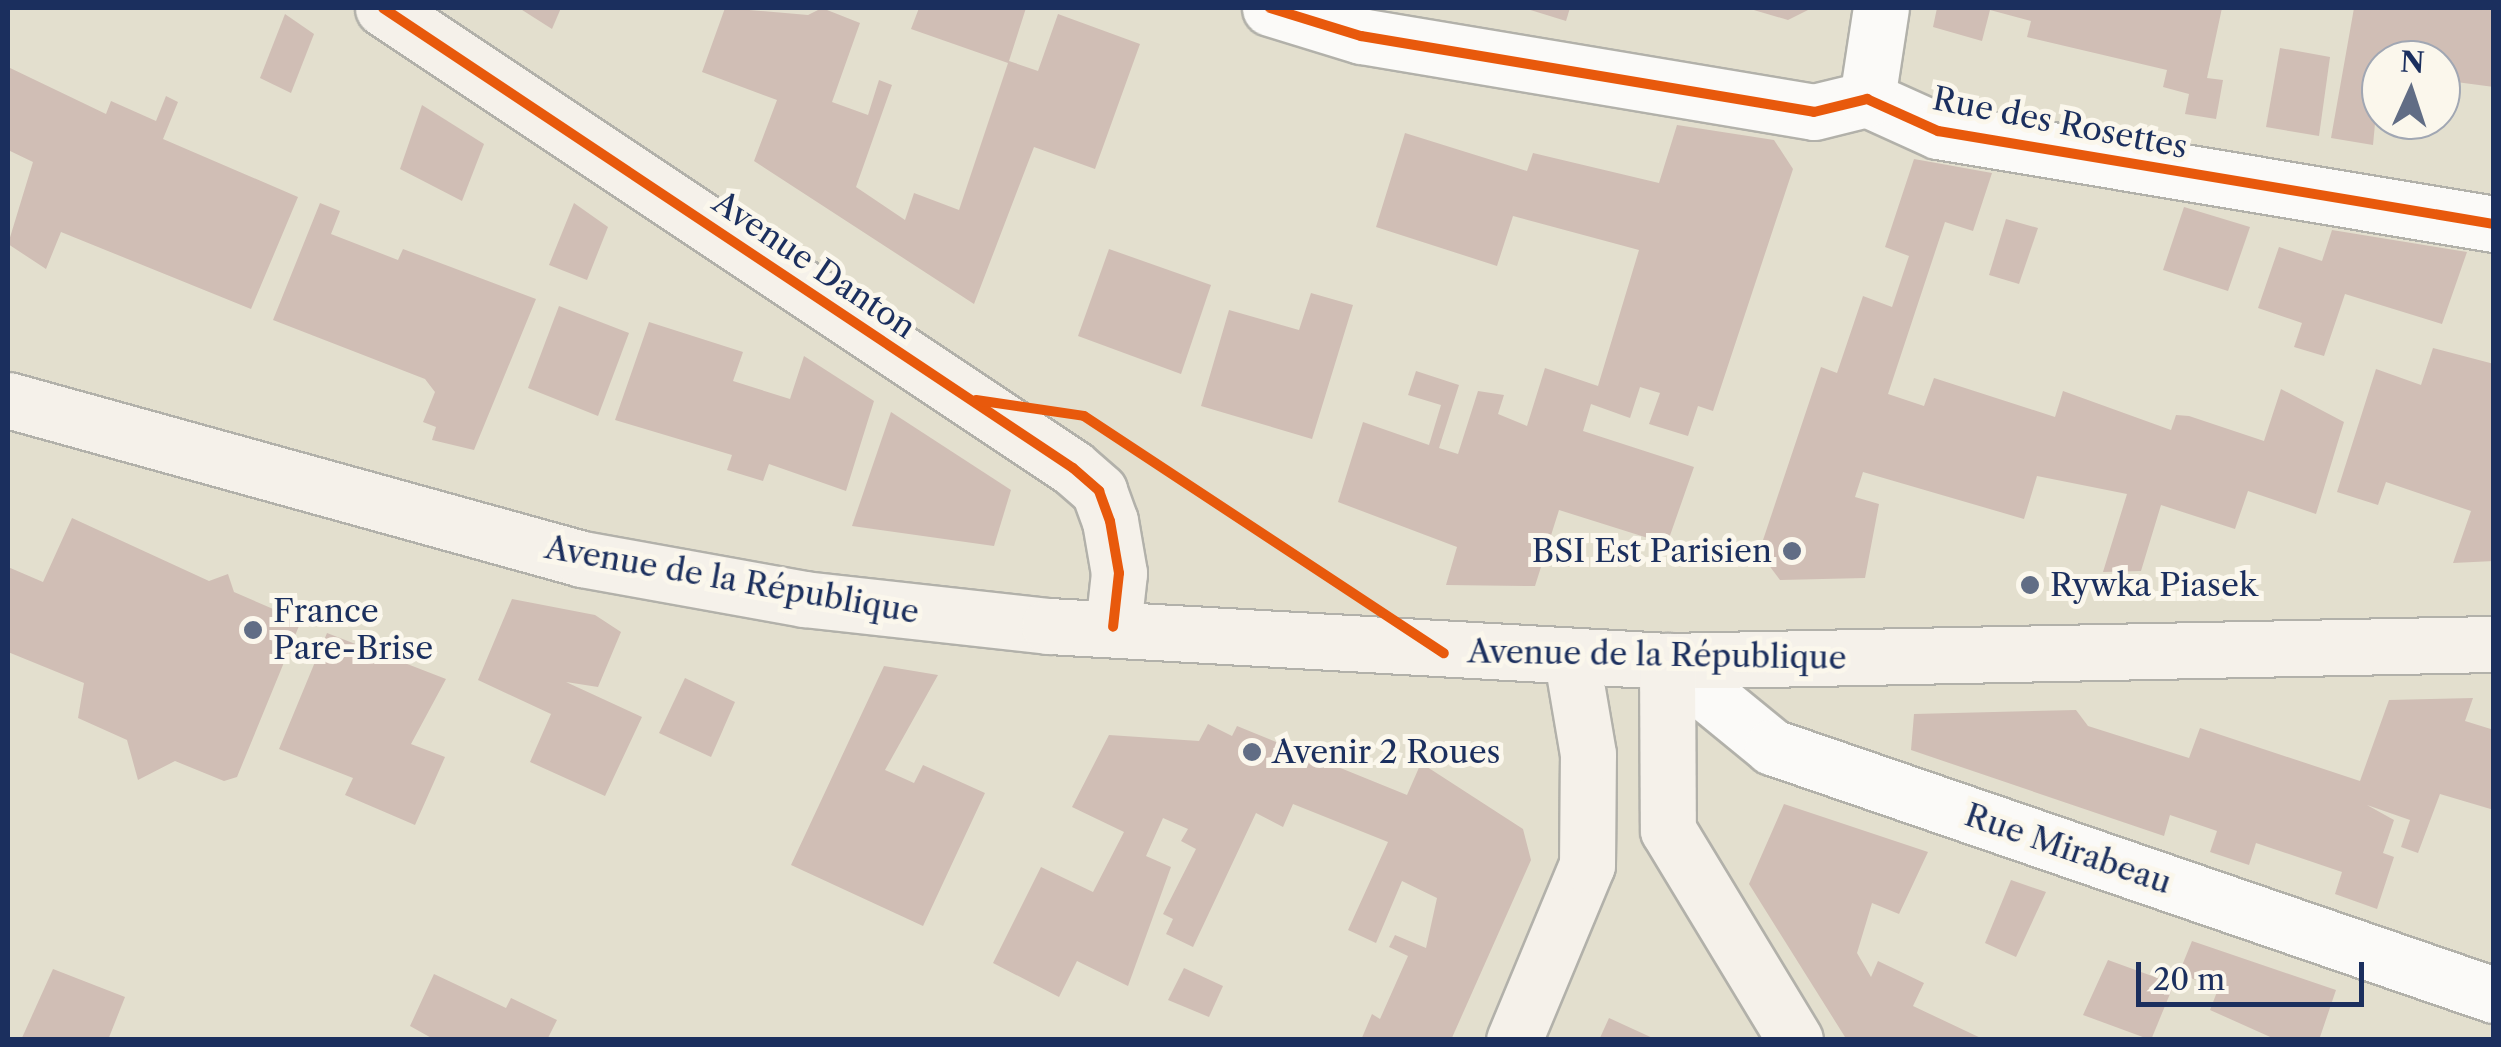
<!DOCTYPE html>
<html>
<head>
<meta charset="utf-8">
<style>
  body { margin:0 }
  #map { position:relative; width:2501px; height:1047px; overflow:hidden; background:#e3dfce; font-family:"Libre Caslon Text",serif }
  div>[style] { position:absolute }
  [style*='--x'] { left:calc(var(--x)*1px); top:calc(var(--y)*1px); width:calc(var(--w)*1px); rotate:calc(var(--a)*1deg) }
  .building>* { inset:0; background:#d0beb5 }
  .roads { filter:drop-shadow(2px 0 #b2b1aa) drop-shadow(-2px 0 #b2b1aa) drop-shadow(0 2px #b2b1aa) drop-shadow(0 -2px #b2b1aa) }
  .street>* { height:55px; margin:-27.5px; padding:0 27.5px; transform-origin:27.5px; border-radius:27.5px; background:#fbfaf8 }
  .secondary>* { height:55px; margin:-27.5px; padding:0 27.5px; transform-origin:27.5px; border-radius:27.5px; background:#f5f1ea }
  .cycleway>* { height:10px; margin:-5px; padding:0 5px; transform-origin:5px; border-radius:5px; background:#e8590c }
  .dots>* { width:28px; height:28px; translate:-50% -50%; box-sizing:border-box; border:5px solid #fbf7ec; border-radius:50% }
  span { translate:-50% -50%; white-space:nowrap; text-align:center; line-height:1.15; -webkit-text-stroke:10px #fbf7ec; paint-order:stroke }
  .street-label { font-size:32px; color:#1b2f5e }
  .poi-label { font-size:32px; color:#1b2f5e }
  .right { translate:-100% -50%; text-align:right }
  .left { translate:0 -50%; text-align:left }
  .frame { position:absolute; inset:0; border:10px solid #1b2f5e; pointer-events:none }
  .north { position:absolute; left:2361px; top:40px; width:100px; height:100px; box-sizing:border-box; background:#fbf7ec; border:2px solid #a1a7b3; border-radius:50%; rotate:3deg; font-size:28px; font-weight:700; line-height:40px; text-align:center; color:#1b2f5e }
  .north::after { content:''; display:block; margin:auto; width:35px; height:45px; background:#616d85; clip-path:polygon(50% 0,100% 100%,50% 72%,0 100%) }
  .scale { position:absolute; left:2136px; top:962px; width:228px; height:45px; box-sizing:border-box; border:5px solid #1b2f5e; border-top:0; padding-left:12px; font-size:30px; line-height:35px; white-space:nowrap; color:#1b2f5e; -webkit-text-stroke:8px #fbf7ec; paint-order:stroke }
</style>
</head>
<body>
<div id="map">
  <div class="building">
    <i style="clip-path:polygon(519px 8px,561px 8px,552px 29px)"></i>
    <i style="clip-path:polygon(725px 8px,808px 15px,822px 8px,860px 23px,832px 102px,868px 115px,879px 80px,892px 85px,856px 187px,905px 220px,914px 193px,959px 210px,1008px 63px,911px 29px,919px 8px,1026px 8px,1009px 61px,1038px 71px,1058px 14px,1140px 44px,1095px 169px,1034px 147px,974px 304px,754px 161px,777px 100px,702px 72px)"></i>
    <i style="clip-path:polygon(1524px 8px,1570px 8px,1566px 21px)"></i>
    <i style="clip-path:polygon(1747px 8px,1812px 8px,1788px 20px)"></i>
    <i style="clip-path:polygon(1937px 8px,2222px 8px,2207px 78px,2223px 80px,2216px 119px,2185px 114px,2189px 94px,2163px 87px,2167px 70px,2027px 37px,2031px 21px,1990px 10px,1982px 41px,1933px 27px)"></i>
    <i style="clip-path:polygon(2354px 8px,2494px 8px,2494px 87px,2441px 80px,2441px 60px,2381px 60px,2373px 145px,2331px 138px)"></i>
    <i style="clip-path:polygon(285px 14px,314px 34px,291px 93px,260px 78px)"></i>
    <i style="clip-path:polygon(2280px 48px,2330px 57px,2319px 136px,2266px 127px)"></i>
    <i style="clip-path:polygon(8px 67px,106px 114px,111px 101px,156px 121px,166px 96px,178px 102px,163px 139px,298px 197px,251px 309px,61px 232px,46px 269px,8px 244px,33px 162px,8px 150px)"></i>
    <i style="clip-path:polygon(422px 105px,484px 144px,462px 201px,400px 169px)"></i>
    <i style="clip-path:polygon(1677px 125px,1774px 140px,1793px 169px,1713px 411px,1698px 406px,1688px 436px,1649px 424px,1660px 393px,1640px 387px,1630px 418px,1591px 404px,1583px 431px,1694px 467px,1667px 544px,1559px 510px,1535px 586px,1446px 585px,1457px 547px,1338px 502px,1363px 422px,1429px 445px,1441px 405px,1408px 395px,1416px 371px,1459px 385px,1439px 448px,1458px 454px,1478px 391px,1504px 395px,1498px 414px,1527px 426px,1545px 368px,1598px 386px,1639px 250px,1513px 216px,1497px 266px,1376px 227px,1405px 133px,1527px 171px,1533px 153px,1659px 183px)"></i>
    <i style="clip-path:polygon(1914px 159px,1992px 173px,1973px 231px,1945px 222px,1888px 394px,1924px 406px,1934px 378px,2055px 417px,2063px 391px,2171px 430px,2176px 415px,2189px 416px,2264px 441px,2281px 389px,2344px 422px,2316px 514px,2248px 491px,2235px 529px,2161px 505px,2141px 571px,2103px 572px,2127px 494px,2037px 476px,2024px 519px,1863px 472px,1855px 497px,1879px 504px,1865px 578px,1780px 580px,1759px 552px,1821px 367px,1837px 373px,1863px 296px,1892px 307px,1909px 256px,1885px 247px)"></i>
    <i style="clip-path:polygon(320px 203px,340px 211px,331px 234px,398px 260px,403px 249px,536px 299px,474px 450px,432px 440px,436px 427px,423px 422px,435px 392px,425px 379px,273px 320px)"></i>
    <i style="clip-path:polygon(574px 203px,608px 227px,587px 280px,549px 265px)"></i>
    <i style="clip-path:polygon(2184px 207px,2250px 227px,2228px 291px,2163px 270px)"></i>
    <i style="clip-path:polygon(2006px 219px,2038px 228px,2019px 284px,1989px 275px)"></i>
    <i style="clip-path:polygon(2332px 230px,2467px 252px,2442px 324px,2345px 294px,2324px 356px,2294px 347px,2302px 323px,2258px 308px,2279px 247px,2322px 261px)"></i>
    <i style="clip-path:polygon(1109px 249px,1211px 285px,1181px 374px,1078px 336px)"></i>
    <i style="clip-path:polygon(1311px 293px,1353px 305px,1312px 439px,1201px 406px,1229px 310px,1299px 330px)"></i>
    <i style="clip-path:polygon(559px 306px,629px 333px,598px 416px,528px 388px)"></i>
    <i style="clip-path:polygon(649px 322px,743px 352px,733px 381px,790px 399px,804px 356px,874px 401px,846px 491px,769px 464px,763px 481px,727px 470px,732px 455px,615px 420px)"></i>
    <i style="clip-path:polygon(2433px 348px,2494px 364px,2494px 561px,2453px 563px,2471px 511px,2386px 482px,2378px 505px,2337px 492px,2376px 369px,2421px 385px)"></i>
    <i style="clip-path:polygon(891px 412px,1011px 490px,994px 546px,852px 526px)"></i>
    <i style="clip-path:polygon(72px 518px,209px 581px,228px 574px,234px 592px,301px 621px,237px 777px,224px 781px,175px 761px,138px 780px,127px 740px,78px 718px,84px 683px,8px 652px,8px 567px,43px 582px)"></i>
    <i style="clip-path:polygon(512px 599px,595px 615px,621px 632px,598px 687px,566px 682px,642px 717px,605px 796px,530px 762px,551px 714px,478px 680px)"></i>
    <i style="clip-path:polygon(327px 633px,446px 679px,411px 744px,445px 757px,415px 825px,345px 795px,353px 778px,279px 749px)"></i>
    <i style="clip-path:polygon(884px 666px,938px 675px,885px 770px,914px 783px,923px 765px,985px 793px,923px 926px,791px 865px)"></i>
    <i style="clip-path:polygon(685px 678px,735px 702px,711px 757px,659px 733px)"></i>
    <i style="clip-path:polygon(2473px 698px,2465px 721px,2494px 730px,2494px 810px,2440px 794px,2418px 853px,2401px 847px,2410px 820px,2367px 805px,2394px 820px,2383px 853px,2394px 857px,2377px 909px,2335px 894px,2342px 872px,2256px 843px,2249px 865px,2210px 852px,2217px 831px,2170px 815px,2164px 836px,1911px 750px,1914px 714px,2076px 710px,2088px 726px,2189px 758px,2200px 728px,2360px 781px,2389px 700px)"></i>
    <i style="clip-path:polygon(1208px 724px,1232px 736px,1237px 726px,1407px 795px,1421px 763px,1523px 829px,1531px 860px,1451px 1040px,1361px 1040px,1372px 1014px,1380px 1019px,1408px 956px,1389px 947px,1395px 935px,1426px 948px,1437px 898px,1402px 881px,1376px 943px,1348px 930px,1388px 842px,1293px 804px,1283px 827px,1256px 813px,1193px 947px,1166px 934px,1173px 919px,1163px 914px,1196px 849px,1181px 841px,1188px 829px,1163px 818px,1146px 856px,1171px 867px,1128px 986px,1077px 961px,1059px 997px,993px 963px,1041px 867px,1093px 892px,1124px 832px,1072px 807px,1109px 735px,1199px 741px)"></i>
    <i style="clip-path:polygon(1784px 804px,1928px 852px,1899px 914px,1872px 903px,1857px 953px,1871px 977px,1878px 961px,1924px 983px,1913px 1006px,1985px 1040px,1845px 1037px,1749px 884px)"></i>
    <i style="clip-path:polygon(2011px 880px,2046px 892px,2016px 957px,1985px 943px)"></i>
    <i style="clip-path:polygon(2192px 941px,2336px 990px,2319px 1040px,2277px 1040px,2210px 1010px,2222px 979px,2210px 986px,2179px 973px)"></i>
    <i style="clip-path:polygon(2108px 960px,2174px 984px,2151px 1040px,2083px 1015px)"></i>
    <i style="clip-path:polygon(1184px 968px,1223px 986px,1209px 1017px,1168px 1000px)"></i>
    <i style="clip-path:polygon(53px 969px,125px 997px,108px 1040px,21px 1040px)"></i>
    <i style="clip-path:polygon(434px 974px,506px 1008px,511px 998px,557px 1020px,547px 1040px,435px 1040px,410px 1026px)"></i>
    <i style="clip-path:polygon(1609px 1018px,1657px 1040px,1599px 1040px)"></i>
  </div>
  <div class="roads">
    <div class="street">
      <i style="--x:1270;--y:8;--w:95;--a:17.1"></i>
      <i style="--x:1361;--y:36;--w:459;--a:9.5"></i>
      <i style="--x:1814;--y:112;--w:55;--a:-13.8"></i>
      <i style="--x:1867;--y:99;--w:78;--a:24.3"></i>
      <i style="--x:1938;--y:131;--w:564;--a:9.5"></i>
      <i style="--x:1867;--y:99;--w:92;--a:-81.3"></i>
      <i style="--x:1667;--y:661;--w:136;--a:39.3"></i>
      <i style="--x:1772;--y:747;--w:763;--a:18.96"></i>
    </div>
    <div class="secondary">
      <i style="--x:383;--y:8;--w:829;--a:33.69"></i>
      <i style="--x:1073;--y:468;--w:35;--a:41"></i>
      <i style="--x:1099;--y:491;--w:32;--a:70"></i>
      <i style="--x:1110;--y:521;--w:53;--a:80.2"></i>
      <i style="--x:1119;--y:573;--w:54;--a:96.3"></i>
      <i style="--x:8;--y:400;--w:596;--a:15.48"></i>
      <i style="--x:582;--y:559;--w:226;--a:10.2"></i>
      <i style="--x:804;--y:599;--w:246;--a:6.3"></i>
      <i style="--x:1049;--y:626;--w:619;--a:3.24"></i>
      <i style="--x:1667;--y:661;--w:827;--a:-1.18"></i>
      <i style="--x:1667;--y:661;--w:169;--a:89.7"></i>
      <i style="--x:1668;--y:830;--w:245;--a:58.8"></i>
      <i style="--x:1514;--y:1040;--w:190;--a:-67.4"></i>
      <i style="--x:1587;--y:865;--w:111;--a:-89.5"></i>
      <i style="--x:1588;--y:754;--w:95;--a:-99.7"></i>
    </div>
  </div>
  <div class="cycleway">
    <i style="--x:383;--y:8;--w:829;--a:33.69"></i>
    <i style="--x:1073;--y:468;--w:35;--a:41"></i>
    <i style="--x:1099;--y:491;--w:32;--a:70"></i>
    <i style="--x:1110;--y:521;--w:53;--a:80.2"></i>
    <i style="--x:1119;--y:573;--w:54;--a:96.3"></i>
    <i style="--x:1270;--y:8;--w:95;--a:17.1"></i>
    <i style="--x:1361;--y:36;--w:459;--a:9.5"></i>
    <i style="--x:1814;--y:112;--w:55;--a:-13.8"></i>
    <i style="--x:1867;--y:99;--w:78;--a:24.3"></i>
    <i style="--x:1938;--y:131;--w:564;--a:9.5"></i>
    <i style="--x:976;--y:400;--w:109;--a:8.4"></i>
    <i style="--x:1084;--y:416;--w:431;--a:33.4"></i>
  </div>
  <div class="dots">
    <i style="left:1792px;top:551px;background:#616d85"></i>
    <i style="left:2030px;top:585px;background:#616d85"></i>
    <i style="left:253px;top:630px;background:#616d85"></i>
    <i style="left:1252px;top:752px;background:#616d85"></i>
  </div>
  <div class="street-label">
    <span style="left:2060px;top:123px;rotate:11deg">Rue des Rosettes</span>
    <span style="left:814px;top:265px;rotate:34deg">Avenue Danton</span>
    <span style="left:732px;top:580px;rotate:10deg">Avenue de la République</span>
    <span style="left:1657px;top:655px;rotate:1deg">Avenue de la République</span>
    <span style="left:2068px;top:849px;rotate:19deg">Rue Mirabeau</span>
  </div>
  <div class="poi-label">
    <span class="right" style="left:1772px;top:551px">BSI Est Parisien</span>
    <span class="left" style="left:2050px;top:585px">Rywka Piasek</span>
    <span class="left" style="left:273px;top:630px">France<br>Pare-Brise</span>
    <span class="left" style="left:1272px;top:752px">Avenir 2 Roues</span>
  </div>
  <div class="frame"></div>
  <div class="north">N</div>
  <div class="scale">20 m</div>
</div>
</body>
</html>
